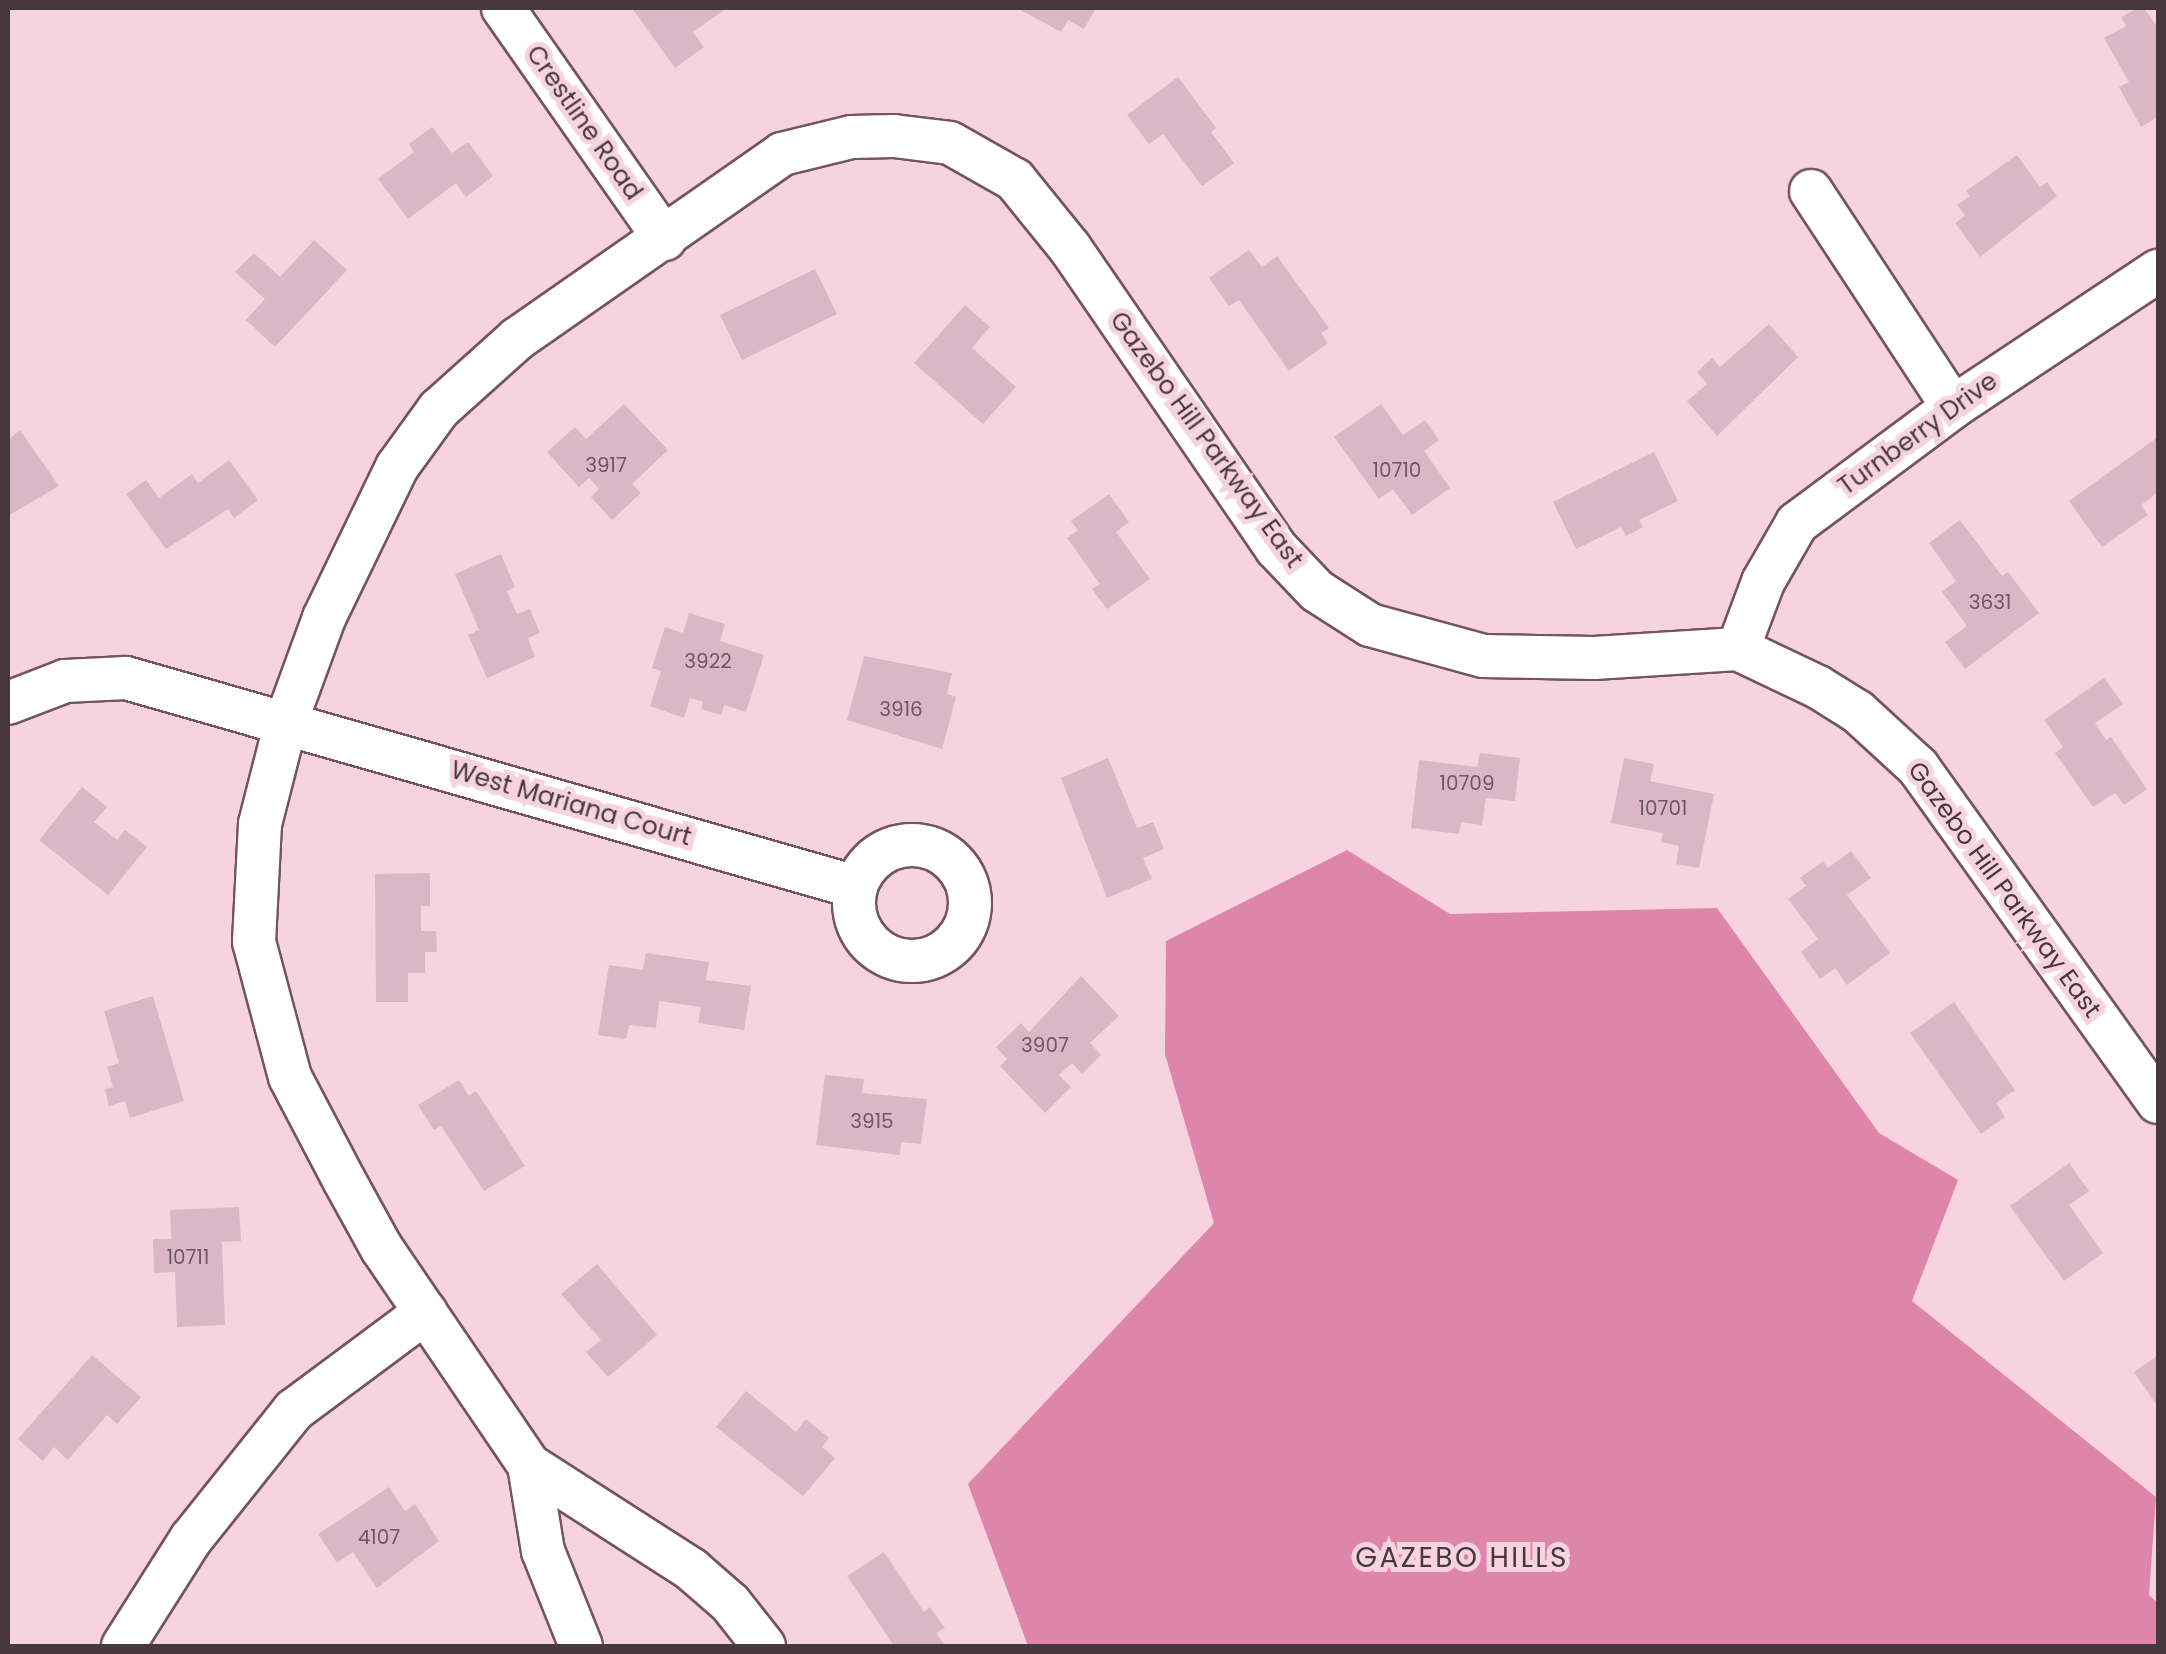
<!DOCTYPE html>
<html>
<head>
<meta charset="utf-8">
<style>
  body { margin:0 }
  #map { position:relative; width:2166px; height:1654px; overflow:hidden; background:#f7d3e0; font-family:Poppins,sans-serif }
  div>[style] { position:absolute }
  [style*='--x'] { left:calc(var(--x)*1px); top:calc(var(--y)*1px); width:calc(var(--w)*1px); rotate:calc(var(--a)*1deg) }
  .forest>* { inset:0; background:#de85aa }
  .building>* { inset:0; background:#dbb7c5 }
  .roads { filter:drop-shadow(2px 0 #735460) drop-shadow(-2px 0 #735460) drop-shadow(0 2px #735460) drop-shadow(0 -2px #735460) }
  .minor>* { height:42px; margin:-21px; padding:0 21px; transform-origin:21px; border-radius:21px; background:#fff }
  .minor>.ring { margin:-21px; padding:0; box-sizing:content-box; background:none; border:42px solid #fff; border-radius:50% }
  span { translate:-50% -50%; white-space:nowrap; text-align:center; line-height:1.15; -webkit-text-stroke:10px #f7d3e0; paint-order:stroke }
  .number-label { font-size:20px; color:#6c5860 }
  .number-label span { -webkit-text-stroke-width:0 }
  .street-label { font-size:25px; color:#47383e }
  .neighbourhood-label { font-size:28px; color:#47383e; letter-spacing:2.5px }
  .frame { position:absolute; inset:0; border:10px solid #47383e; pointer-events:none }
</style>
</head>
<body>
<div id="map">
  <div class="forest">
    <i style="clip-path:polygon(1347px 850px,1450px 914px,1717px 908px,1879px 1133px,1958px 1180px,1912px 1301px,2156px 1497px,2149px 1595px,2158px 1603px,2158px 1646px,1028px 1646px,968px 1484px,1214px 1223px,1165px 1054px,1166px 941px)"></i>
  </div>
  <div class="building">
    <i style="clip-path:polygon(632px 8px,727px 8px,693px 32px,704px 47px,675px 68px)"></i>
    <i style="clip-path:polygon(1017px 8px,1096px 8px,1084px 29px,1068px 20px,1061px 32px)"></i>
    <i style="clip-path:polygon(2138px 8px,2144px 8px,2158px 28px,2158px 117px,2141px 127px,2119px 87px,2129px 82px,2104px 38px,2126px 26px,2121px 17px)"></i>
    <i style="clip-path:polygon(1178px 77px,1216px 128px,1211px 132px,1234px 163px,1202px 186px,1163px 134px,1149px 144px,1127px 115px)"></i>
    <i style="clip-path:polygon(432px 127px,452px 153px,468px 142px,493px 176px,466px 197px,456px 183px,408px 219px,378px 179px,414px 152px,409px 144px)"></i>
    <i style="clip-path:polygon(2017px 155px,2040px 187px,2047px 182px,2057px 196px,1980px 257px,1955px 223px,1965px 216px,1957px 205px,1970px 196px,1966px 191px)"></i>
    <i style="clip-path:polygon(314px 240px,347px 270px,275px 347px,246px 320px,265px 299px,235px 272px,254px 253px,280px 277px)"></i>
    <i style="clip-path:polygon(1249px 250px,1262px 267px,1277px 256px,1329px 328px,1321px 333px,1328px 343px,1289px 371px,1239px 300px,1229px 306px,1209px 278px)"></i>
    <i style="clip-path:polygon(815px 269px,837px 314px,742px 360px,720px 315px)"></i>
    <i style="clip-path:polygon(965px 305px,990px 327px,972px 348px,1016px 387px,983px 424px,914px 363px)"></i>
    <i style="clip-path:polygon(1769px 324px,1798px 357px,1717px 436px,1687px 401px,1707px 384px,1697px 372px,1712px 358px,1720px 367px)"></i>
    <i style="clip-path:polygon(624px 404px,668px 450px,632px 484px,641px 493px,612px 520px,591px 497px,599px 489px,589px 478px,579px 487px,547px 452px,575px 427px,586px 439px)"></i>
    <i style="clip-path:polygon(1381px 404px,1403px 435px,1425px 420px,1439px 440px,1424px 451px,1450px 488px,1412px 515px,1393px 489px,1379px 499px,1334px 437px)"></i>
    <i style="clip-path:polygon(20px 430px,59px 486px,8px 516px,8px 440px)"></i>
    <i style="clip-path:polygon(2158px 437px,2158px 498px,2156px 494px,2141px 505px,2148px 515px,2102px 547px,2069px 501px)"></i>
    <i style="clip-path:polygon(1654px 452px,1678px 501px,1639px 520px,1643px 527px,1626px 536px,1621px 527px,1576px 549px,1553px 502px)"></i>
    <i style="clip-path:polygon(229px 460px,258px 500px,234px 518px,228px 509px,166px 549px,126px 494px,146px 480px,159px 498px,192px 474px,198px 483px)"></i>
    <i style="clip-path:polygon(1109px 494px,1129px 522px,1116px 532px,1150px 579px,1107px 609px,1092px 589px,1100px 584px,1067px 538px,1078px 530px,1071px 521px)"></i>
    <i style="clip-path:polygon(1960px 520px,2002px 576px,2008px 572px,2039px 613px,1965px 669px,1945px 642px,1967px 626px,1942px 592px,1956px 581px,1929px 543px)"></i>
    <i style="clip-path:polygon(501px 554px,515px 587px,507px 591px,517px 614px,530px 609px,540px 633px,528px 638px,535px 657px,487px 678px,468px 635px,479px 630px,455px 574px)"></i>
    <i style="clip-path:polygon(689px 613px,725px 624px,720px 641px,764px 655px,746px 712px,724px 705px,721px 715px,701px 709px,703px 702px,690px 698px,684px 718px,650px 706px,661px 671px,652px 668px,665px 627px,683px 633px)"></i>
    <i style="clip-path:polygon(864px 656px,952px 673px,947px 694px,956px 697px,942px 749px,847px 720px)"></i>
    <i style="clip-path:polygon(2104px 678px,2123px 704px,2095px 723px,2106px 740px,2111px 737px,2147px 789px,2124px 805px,2115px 793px,2093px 807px,2055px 753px,2063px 747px,2044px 720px)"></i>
    <i style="clip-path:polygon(1480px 753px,1520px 758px,1515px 801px,1486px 798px,1482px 825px,1461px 822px,1459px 834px,1411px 828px,1419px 760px,1477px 767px)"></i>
    <i style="clip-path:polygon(1108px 758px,1137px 828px,1153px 822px,1164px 849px,1143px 858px,1152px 879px,1107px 898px,1061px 778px)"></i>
    <i style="clip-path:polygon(1624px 758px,1654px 764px,1650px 781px,1714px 794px,1699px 868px,1676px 864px,1679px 846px,1661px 842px,1663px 833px,1611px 823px)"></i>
    <i style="clip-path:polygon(82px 787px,107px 807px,94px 822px,117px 840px,125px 830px,147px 847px,108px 895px,39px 840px)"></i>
    <i style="clip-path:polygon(1851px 851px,1871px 878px,1847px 895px,1890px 953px,1847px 985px,1835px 968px,1820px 979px,1801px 952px,1818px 939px,1788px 899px,1806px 886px,1800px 878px,1823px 861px,1828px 868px)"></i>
    <i style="clip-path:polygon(430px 873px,430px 906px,421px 906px,421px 931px,436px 931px,437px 952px,425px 952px,425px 973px,408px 973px,408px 1002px,376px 1002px,375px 874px)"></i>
    <i style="clip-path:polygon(646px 953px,709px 962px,706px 980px,751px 986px,744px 1030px,698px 1023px,701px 1007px,659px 1001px,656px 1028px,629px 1025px,626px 1039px,598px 1035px,609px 965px,643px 970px)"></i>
    <i style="clip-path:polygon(1081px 976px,1119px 1016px,1090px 1043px,1101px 1055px,1082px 1074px,1072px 1063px,1059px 1075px,1071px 1087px,1045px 1113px,1000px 1066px,1007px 1059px,996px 1047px,1021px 1023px,1029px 1032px)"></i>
    <i style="clip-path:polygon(153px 996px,184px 1101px,130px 1118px,125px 1101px,109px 1106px,105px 1089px,113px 1087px,107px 1067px,119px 1063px,104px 1011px)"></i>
    <i style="clip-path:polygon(1954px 1002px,2015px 1090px,1996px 1103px,2005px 1117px,1981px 1134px,1910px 1033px)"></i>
    <i style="clip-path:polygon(825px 1075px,864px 1079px,862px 1093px,927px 1099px,921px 1144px,901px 1142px,900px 1155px,816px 1145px)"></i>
    <i style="clip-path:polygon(459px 1080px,469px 1096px,476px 1091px,525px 1166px,484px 1191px,441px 1126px,434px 1130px,418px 1105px)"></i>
    <i style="clip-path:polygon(2069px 1163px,2089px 1191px,2069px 1205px,2103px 1253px,2064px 1281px,2010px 1206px)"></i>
    <i style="clip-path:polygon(239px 1207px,241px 1241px,222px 1242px,225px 1325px,177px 1327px,175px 1272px,154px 1273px,153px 1239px,171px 1239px,170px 1210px)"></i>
    <i style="clip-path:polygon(597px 1264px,657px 1335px,608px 1377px,586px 1352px,601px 1340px,561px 1294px)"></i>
    <i style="clip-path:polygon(92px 1355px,141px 1397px,117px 1424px,107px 1415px,68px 1460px,54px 1447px,43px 1461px,18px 1439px)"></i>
    <i style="clip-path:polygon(2158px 1355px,2158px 1407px,2134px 1372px)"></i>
    <i style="clip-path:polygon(746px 1391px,796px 1432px,806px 1419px,829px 1438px,822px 1447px,835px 1458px,803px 1496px,716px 1427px)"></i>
    <i style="clip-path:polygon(389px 1487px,405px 1511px,415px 1504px,439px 1541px,377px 1588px,353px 1552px,337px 1563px,318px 1534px)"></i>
    <i style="clip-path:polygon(884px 1552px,924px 1612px,930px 1607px,945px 1628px,936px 1633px,945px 1646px,894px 1646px,847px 1576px)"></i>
  </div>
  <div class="roads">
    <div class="minor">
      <i style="--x:503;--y:8;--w:282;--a:55"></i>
      <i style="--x:1811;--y:191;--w:258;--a:56.7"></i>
      <i style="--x:1738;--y:649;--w:72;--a:-69.5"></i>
      <i style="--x:1763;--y:582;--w:68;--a:-60"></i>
      <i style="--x:1797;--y:523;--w:194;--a:-36.6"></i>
      <i style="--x:1953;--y:407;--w:246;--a:-33.6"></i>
      <i style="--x:8;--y:703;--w:61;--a:-21.1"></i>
      <i style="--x:65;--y:681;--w:61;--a:-2.8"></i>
      <i style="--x:126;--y:678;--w:759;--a:15.98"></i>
      <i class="ring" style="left:854px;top:845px;width:74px;height:74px"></i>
      <i style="--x:529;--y:1465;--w:87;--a:80.8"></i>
      <i style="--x:543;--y:1551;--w:102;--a:68.2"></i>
      <i style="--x:123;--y:1646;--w:127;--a:-57.6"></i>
      <i style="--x:191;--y:1539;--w:165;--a:-51.4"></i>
      <i style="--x:294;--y:1410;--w:164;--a:-36.6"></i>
      <i style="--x:764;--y:1646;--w:55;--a:-128.3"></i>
      <i style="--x:730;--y:1603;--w:52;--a:-138.9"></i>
      <i style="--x:691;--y:1569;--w:193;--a:-147.3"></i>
      <i style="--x:529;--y:1465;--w:261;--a:-124.2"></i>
      <i style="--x:382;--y:1249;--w:79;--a:-118.8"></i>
      <i style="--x:344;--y:1180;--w:116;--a:-117.7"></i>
      <i style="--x:290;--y:1077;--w:140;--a:-104.9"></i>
      <i style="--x:254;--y:942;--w:118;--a:-87.1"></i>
      <i style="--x:260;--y:824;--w:105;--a:-75.7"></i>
      <i style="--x:286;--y:722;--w:111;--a:-69.9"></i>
      <i style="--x:324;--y:618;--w:168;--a:-64.2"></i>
      <i style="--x:397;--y:467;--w:72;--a:-54.1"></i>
      <i style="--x:439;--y:409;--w:105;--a:-41.9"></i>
      <i style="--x:517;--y:339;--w:323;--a:-34.9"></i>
      <i style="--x:782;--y:154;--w:72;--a:-13.7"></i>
      <i style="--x:852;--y:137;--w:42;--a:-1.4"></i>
      <i style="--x:894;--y:136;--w:56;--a:7.1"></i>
      <i style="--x:950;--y:143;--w:75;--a:29.6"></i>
      <i style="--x:1015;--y:180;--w:87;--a:51"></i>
      <i style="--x:1070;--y:248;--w:364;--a:55.5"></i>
      <i style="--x:1276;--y:548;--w:59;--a:46.4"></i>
      <i style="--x:1317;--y:591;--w:63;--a:32.7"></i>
      <i style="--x:1370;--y:625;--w:117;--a:15.3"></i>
      <i style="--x:1483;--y:656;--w:111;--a:1"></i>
      <i style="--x:1594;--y:658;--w:144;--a:-3.6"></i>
      <i style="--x:1738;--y:649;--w:89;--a:25.4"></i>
      <i style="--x:1818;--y:687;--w:47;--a:32"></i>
      <i style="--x:1858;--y:712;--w:81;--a:42.5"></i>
      <i style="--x:1918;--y:767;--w:412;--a:54.4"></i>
    </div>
  </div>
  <div class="number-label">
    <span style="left:606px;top:465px">3917</span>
    <span style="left:1397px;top:470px">10710</span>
    <span style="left:1990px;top:602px">3631</span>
    <span style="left:708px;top:661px">3922</span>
    <span style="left:901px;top:709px">3916</span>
    <span style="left:1467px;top:783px">10709</span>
    <span style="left:1663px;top:808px">10701</span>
    <span style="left:1045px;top:1045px">3907</span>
    <span style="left:872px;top:1121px">3915</span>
    <span style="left:188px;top:1257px">10711</span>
    <span style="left:379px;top:1537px">4107</span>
  </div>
  <div class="street-label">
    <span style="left:584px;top:123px;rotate:55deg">Crestline Road</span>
    <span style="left:1918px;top:434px;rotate:-36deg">Turnberry Drive</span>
    <span style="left:1206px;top:440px;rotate:54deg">Gazebo Hill Parkway East</span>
    <span style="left:571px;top:804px;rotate:16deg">West Mariana Court</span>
    <span style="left:2004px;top:890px;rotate:54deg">Gazebo Hill Parkway East</span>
  </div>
  <div class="neighbourhood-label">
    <span style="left:1462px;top:1558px">GAZEBO HILLS</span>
  </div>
  <div class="frame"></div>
</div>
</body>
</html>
